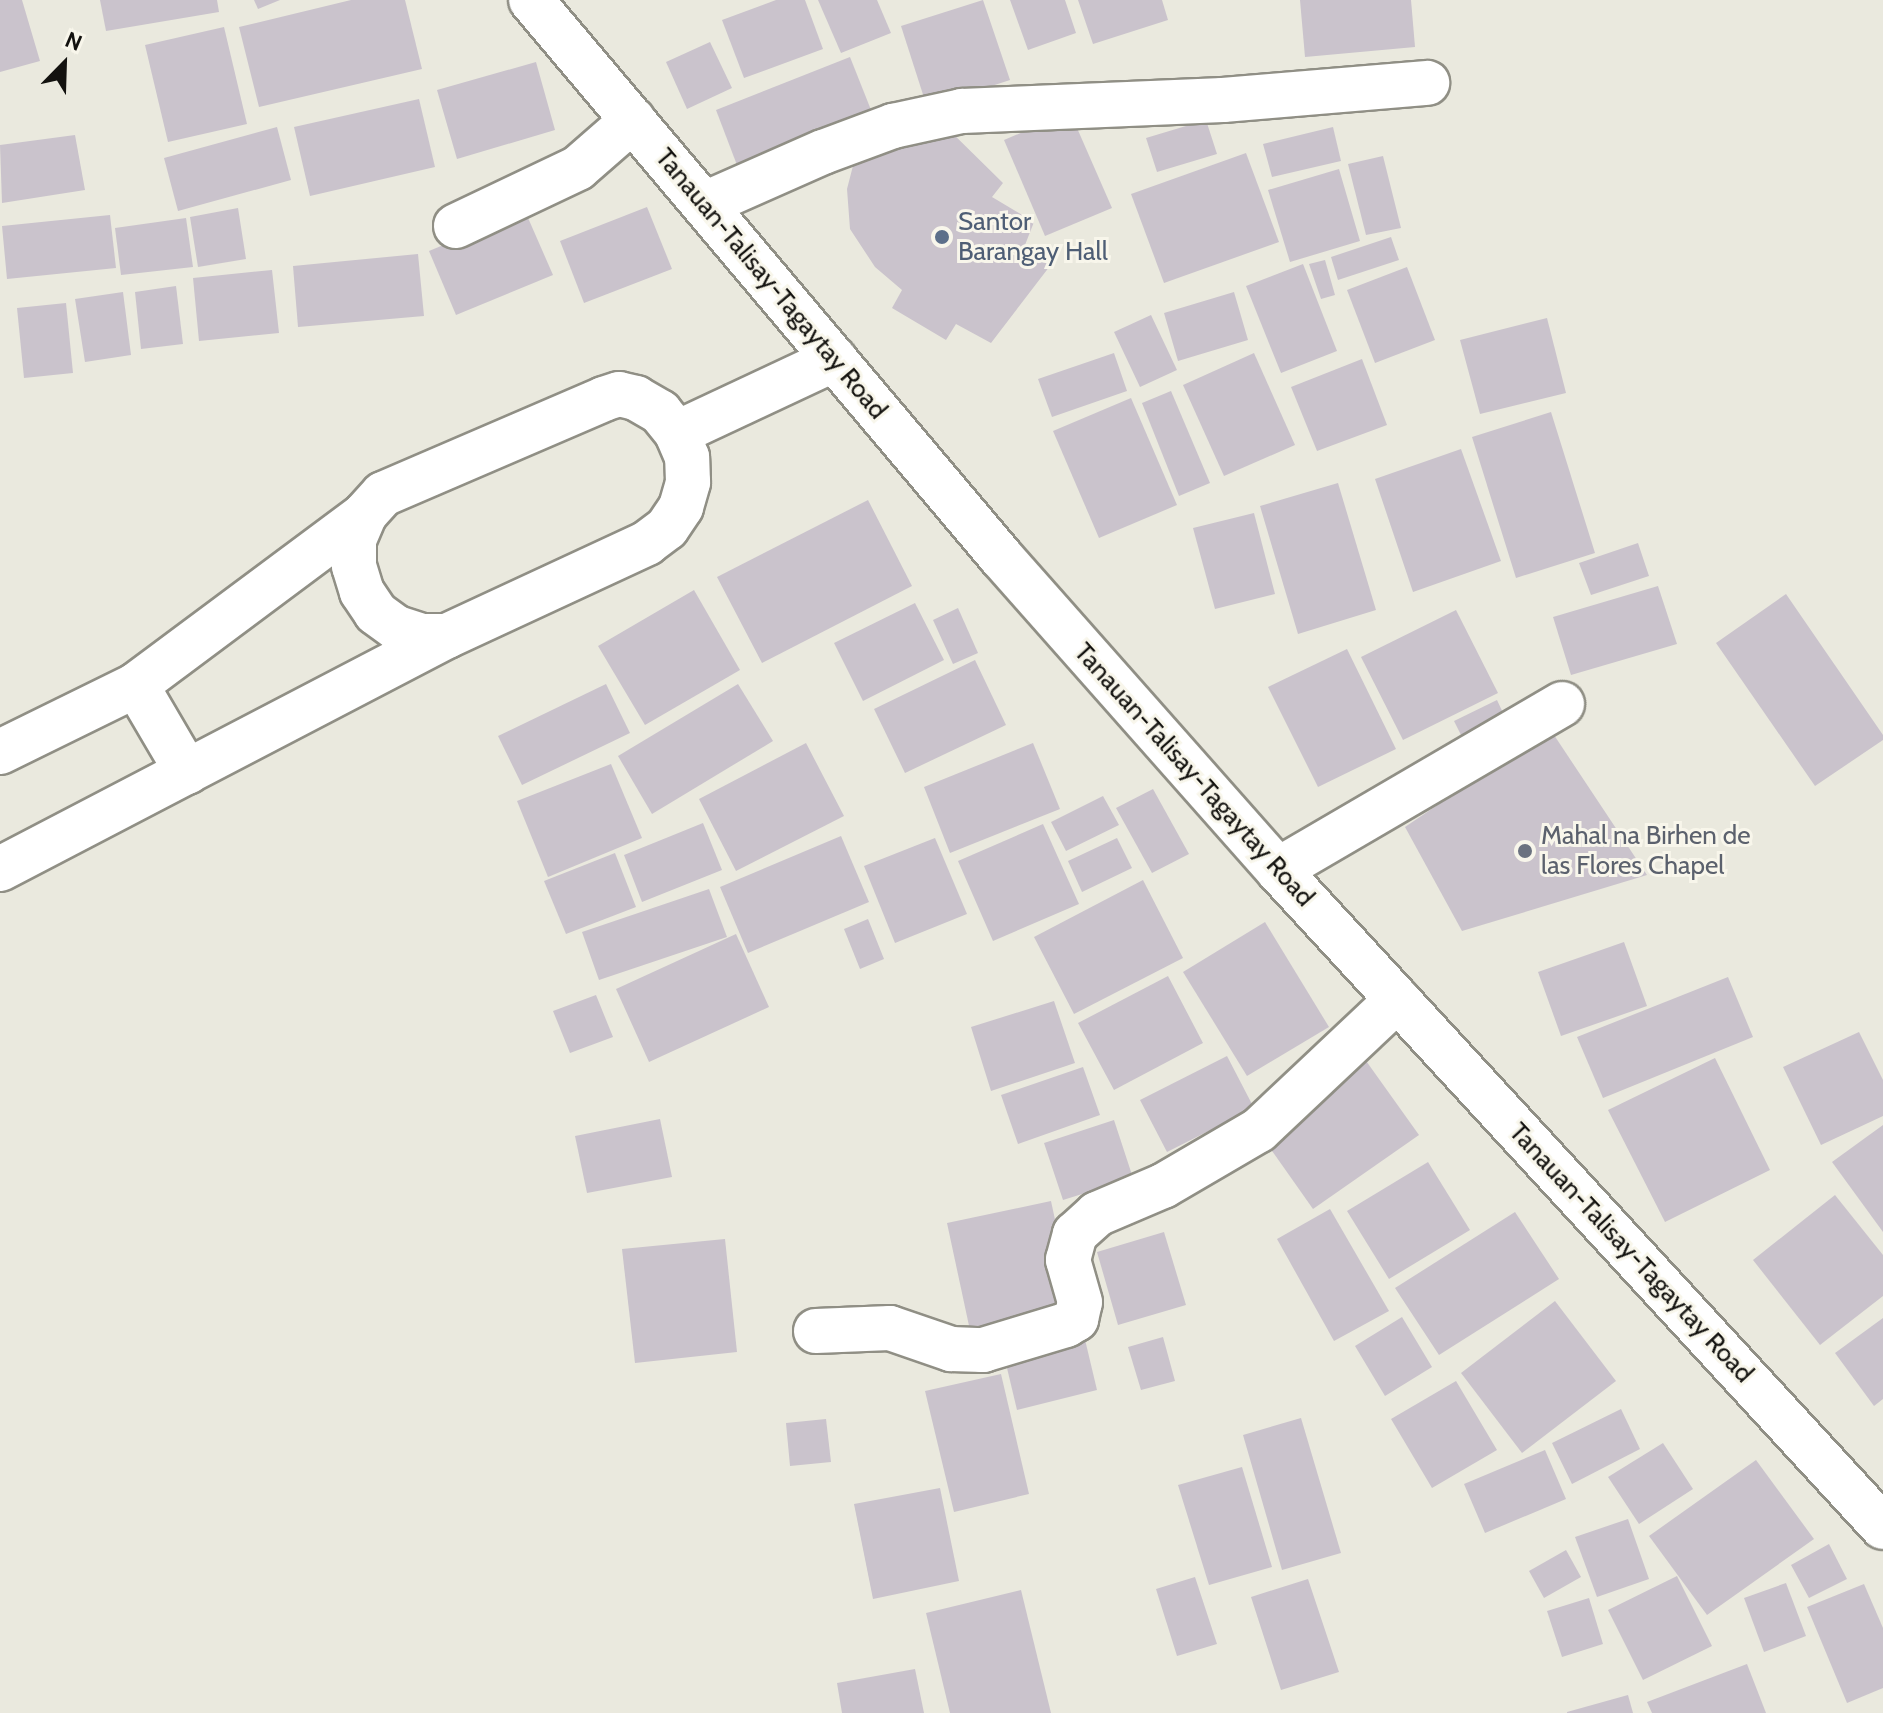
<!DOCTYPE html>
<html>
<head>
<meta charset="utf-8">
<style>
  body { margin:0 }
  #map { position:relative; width:1883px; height:1713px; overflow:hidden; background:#eae9de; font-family:Cabin,sans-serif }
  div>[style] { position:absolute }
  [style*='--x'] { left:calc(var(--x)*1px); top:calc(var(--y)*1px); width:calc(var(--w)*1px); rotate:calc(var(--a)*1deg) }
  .building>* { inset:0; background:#cac3cc }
  .roads { filter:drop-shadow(2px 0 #908f85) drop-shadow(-2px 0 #908f85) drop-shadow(0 2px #908f85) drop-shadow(0 -2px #908f85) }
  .minor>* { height:44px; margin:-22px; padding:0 22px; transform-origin:22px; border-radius:22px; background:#fff }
  .major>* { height:44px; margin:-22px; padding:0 22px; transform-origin:22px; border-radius:22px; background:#fff }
  .dots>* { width:22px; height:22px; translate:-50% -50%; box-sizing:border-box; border:4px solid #f8f6eb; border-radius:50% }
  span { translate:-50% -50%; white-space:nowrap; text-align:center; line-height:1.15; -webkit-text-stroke:6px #f8f6eb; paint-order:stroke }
  .service-label { font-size:26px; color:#4e5e75 }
  .left { translate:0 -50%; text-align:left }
  .street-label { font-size:26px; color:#13120f }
  .worship-label { font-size:26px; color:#5b616d }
  .north { position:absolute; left:24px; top:24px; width:80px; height:80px; -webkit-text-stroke:6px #f8f6eb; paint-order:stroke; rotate:23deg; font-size:22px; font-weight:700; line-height:32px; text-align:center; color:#13120f }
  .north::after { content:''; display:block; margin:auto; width:28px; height:36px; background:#13120f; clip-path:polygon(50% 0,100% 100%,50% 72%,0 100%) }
</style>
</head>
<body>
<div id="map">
  <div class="building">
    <i style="clip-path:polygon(0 0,22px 0,40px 61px,0 72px)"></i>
    <i style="clip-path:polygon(100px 0,217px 0,219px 12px,106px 31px)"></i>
    <i style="clip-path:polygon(254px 0,280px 0,258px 9px)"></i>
    <i style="clip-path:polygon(351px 0,405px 0,422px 69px,259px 107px,239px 27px)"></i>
    <i style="clip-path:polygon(776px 0,805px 0,823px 49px,744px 78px,722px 20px)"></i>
    <i style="clip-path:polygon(818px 0,877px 0,891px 33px,841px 53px)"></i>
    <i style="clip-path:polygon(983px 0,1010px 80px,927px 107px,901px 26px)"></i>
    <i style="clip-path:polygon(1010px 0,1065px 0,1076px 33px,1028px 50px)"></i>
    <i style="clip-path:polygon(1078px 0,1162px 0,1168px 20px,1093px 44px)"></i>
    <i style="clip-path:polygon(1300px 0,1411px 0,1415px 47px,1305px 57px)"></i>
    <i style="clip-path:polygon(224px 27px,247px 124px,168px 142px,145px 45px)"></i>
    <i style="clip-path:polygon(710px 42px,732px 88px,687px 109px,666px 62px)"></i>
    <i style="clip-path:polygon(850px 57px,875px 120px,740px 173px,716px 110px)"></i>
    <i style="clip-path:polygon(536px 62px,555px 130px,457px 159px,437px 90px)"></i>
    <i style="clip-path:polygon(419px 99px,435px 167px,310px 196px,294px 127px)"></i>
    <i style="clip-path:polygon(1070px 112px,1112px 208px,1045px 236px,1004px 140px)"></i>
    <i style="clip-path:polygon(1206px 120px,1217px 154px,1157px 172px,1146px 138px)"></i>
    <i style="clip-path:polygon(940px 121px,1003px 183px,992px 197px,1034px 222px,1025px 245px,1053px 262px,991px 343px,956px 324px,946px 340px,892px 308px,902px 290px,875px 267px,850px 229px,847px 189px,855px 158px)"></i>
    <i style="clip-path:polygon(277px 127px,291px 180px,178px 211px,164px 158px)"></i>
    <i style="clip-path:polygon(1333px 127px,1341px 161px,1272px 177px,1263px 144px)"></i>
    <i style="clip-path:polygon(75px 135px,85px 190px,2px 203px,0 145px)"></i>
    <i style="clip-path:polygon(1246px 153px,1279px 242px,1164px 283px,1131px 194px)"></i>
    <i style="clip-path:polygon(1383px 156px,1401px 228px,1366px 235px,1348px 164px)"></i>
    <i style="clip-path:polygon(1339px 169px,1360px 241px,1290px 262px,1268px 190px)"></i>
    <i style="clip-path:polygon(647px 207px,672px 269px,584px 303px,560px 241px)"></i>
    <i style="clip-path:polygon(238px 208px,246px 259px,198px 267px,190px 217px)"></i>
    <i style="clip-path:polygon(525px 211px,553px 275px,456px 315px,429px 251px)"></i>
    <i style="clip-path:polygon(110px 215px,116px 268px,7px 279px,2px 226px)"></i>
    <i style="clip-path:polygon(186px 218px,193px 267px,121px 275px,115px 228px)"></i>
    <i style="clip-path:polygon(1391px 237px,1399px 260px,1338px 280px,1331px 257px)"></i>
    <i style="clip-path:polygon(418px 254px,424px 316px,298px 327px,293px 266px)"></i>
    <i style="clip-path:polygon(1325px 260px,1335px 295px,1321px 299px,1309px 264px)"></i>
    <i style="clip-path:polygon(1303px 264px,1337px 351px,1281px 373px,1246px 286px)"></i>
    <i style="clip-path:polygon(1407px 267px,1435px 340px,1375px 363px,1347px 290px)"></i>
    <i style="clip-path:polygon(272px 270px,279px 333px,199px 341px,193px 278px)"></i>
    <i style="clip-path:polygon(176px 286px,183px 344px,141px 349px,135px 292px)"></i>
    <i style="clip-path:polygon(123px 292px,131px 355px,85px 362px,75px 299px)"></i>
    <i style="clip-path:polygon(1234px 292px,1248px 340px,1178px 361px,1164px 313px)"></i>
    <i style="clip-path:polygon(66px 303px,73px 373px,24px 378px,17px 308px)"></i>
    <i style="clip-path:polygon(1151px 315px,1177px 370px,1140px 387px,1114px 332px)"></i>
    <i style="clip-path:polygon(1547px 318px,1566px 393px,1480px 414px,1460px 340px)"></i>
    <i style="clip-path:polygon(1114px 353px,1127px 391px,1052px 417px,1038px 379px)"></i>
    <i style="clip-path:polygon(1254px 353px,1295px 445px,1224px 476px,1183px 385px)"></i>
    <i style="clip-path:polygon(1362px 359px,1387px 425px,1317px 451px,1291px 387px)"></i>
    <i style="clip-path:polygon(1171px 391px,1210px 483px,1179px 496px,1142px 403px)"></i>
    <i style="clip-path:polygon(1131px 398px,1177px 505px,1099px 538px,1053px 431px)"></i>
    <i style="clip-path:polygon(1551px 412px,1595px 553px,1516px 578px,1472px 437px)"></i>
    <i style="clip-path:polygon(1461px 449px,1501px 561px,1413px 592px,1375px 479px)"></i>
    <i style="clip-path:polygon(1338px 483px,1376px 610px,1298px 634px,1260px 506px)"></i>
    <i style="clip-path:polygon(868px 500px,912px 586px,762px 663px,717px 577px)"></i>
    <i style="clip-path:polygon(1254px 513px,1275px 594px,1215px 609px,1193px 528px)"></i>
    <i style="clip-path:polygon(1638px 543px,1649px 576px,1591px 595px,1579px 563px)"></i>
    <i style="clip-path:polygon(1658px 586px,1677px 644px,1571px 675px,1553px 617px)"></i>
    <i style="clip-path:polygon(694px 590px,740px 670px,645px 725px,598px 646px)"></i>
    <i style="clip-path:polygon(1786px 594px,1883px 735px,1883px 740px,1815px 786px,1716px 643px)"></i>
    <i style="clip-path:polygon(915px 603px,944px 660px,863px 701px,834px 643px)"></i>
    <i style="clip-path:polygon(958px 608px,978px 653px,953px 664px,933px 620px)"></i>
    <i style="clip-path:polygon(1456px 610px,1498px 693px,1403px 740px,1361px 657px)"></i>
    <i style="clip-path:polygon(1347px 649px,1396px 749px,1318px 787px,1268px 687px)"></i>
    <i style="clip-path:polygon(975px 660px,1006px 725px,905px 773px,874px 709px)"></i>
    <i style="clip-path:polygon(606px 684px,630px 733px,522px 785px,498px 736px)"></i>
    <i style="clip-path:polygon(738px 684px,773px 741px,652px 814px,618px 756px)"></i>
    <i style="clip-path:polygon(1497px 700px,1511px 730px,1469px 751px,1454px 721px)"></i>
    <i style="clip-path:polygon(1550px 729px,1647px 875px,1462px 931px,1405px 827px)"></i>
    <i style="clip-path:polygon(806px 743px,844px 816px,736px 871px,699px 799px)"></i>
    <i style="clip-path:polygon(1033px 743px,1060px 809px,950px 853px,924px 787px)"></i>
    <i style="clip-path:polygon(611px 764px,642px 838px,548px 877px,517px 801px)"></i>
    <i style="clip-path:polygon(1153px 789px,1189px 854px,1152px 873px,1116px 808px)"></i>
    <i style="clip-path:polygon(1103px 796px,1119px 825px,1066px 851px,1051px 822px)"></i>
    <i style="clip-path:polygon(703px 823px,722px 870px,642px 902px,624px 855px)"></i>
    <i style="clip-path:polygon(1043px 824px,1079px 904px,993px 941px,958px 861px)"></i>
    <i style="clip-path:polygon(841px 836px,869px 902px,748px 953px,720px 887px)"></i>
    <i style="clip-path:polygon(935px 838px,967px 914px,895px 943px,864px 866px)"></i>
    <i style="clip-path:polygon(1117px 838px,1132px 868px,1082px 892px,1068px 861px)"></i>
    <i style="clip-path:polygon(615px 853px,636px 907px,566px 934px,544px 881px)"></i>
    <i style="clip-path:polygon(1143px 880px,1183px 958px,1074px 1014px,1034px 937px)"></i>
    <i style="clip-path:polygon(709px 889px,727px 937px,599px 980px,582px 932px)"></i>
    <i style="clip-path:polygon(868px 919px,884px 959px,860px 969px,844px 929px)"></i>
    <i style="clip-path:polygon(1265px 922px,1329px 1027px,1247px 1076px,1183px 972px)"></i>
    <i style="clip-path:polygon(736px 934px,769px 1007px,649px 1062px,616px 989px)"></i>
    <i style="clip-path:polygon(1624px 942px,1647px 1006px,1561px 1036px,1538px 972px)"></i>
    <i style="clip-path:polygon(1168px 976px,1203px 1043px,1114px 1090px,1078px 1023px)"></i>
    <i style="clip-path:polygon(1728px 977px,1753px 1037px,1603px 1098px,1577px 1037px)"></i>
    <i style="clip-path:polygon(596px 995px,613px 1037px,570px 1053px,553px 1011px)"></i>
    <i style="clip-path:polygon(1054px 1001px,1075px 1063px,991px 1091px,971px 1027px)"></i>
    <i style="clip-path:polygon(1859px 1032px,1883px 1080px,1883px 1116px,1821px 1145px,1783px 1067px)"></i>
    <i style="clip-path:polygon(1227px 1056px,1254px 1108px,1167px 1152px,1140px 1100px)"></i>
    <i style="clip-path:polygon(1364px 1058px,1419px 1135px,1313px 1209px,1258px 1131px)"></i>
    <i style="clip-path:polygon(1715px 1058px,1770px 1170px,1665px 1222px,1608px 1110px)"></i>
    <i style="clip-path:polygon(1083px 1067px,1100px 1115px,1018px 1144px,1001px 1095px)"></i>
    <i style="clip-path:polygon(660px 1119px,672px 1177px,587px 1193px,575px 1136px)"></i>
    <i style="clip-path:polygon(1114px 1120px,1133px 1178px,1063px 1200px,1044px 1143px)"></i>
    <i style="clip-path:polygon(1883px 1125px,1883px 1232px,1832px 1162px)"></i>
    <i style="clip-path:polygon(1428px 1162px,1470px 1230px,1389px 1279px,1347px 1211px)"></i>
    <i style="clip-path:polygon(1835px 1195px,1883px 1255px,1883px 1296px,1820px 1345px,1753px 1260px)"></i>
    <i style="clip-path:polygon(1051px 1201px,1075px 1313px,971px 1335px,947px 1223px)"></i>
    <i style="clip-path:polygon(1330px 1209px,1389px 1311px,1334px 1341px,1277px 1239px)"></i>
    <i style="clip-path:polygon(1515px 1212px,1559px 1279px,1439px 1355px,1395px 1288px)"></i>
    <i style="clip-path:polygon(1164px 1232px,1186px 1305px,1118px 1325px,1097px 1252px)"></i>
    <i style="clip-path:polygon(725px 1239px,737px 1352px,635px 1363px,622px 1249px)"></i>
    <i style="clip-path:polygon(1555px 1301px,1616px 1381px,1522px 1453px,1461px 1373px)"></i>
    <i style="clip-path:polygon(1402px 1317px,1432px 1367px,1385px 1396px,1355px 1346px)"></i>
    <i style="clip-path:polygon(1883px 1318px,1883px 1399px,1874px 1406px,1835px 1353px)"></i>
    <i style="clip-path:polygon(1082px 1327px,1097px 1390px,1017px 1410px,1002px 1347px)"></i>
    <i style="clip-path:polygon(1163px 1337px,1175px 1381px,1141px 1390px,1128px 1347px)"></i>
    <i style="clip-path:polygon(1001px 1374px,1029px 1494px,954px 1512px,925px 1391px)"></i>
    <i style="clip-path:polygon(1456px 1381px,1497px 1450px,1432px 1488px,1391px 1419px)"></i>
    <i style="clip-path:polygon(1621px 1409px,1640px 1449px,1572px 1484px,1552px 1443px)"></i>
    <i style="clip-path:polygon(1301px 1418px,1341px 1553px,1282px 1570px,1243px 1435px)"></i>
    <i style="clip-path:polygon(826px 1419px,831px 1462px,790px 1466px,786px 1423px)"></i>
    <i style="clip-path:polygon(1663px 1443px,1693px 1489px,1639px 1524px,1608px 1477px)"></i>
    <i style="clip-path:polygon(1545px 1450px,1566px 1499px,1485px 1533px,1464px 1484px)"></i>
    <i style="clip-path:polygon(1756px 1460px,1814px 1539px,1707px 1615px,1649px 1536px)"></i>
    <i style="clip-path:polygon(1242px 1467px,1272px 1567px,1209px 1585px,1178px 1485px)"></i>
    <i style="clip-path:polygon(940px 1488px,959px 1581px,873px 1599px,854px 1504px)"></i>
    <i style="clip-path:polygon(1628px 1519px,1649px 1579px,1597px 1597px,1575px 1537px)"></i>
    <i style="clip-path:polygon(1829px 1544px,1847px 1579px,1809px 1598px,1791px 1565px)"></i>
    <i style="clip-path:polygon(1566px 1550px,1581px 1577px,1544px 1598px,1529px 1571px)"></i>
    <i style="clip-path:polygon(1677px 1576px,1712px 1646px,1643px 1680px,1608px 1610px)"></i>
    <i style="clip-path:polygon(1195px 1577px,1217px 1644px,1177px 1656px,1156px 1589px)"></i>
    <i style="clip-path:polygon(1308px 1579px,1339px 1672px,1281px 1690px,1251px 1597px)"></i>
    <i style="clip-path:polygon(1786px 1583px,1806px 1636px,1764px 1652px,1744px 1598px)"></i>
    <i style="clip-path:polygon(1864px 1584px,1883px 1628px,1883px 1688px,1847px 1703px,1807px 1607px)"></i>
    <i style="clip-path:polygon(1021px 1590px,1051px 1713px,950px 1713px,926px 1613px)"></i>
    <i style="clip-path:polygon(1589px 1598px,1603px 1644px,1562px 1657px,1547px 1611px)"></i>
    <i style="clip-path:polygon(1747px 1664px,1766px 1713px,1652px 1713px,1647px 1702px)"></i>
    <i style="clip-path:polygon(915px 1669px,924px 1713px,842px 1713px,837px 1683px)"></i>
    <i style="clip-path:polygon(1628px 1695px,1633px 1713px,1567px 1713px,1567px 1712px)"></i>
  </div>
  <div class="roads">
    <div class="minor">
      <i style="--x:705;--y:204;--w:129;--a:-23.8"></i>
      <i style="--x:823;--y:152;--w:75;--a:-20.4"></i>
      <i style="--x:893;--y:126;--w:71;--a:-12.3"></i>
      <i style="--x:962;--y:111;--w:261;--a:-2.4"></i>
      <i style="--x:1223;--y:100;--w:205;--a:-4.8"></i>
      <i style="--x:456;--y:226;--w:135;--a:-25.4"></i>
      <i style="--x:578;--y:168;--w:73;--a:-41.1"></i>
      <i style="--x:677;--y:433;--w:174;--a:-25.1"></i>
      <i style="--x:136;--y:685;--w:101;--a:59.6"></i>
      <i style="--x:0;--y:752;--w:152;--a:-26.2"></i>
      <i style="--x:136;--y:685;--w:286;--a:-36.7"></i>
      <i style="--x:0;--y:869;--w:504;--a:-27.53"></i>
      <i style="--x:447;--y:636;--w:221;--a:-24.9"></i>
      <i style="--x:647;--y:543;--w:25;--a:-37"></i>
      <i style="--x:667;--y:528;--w:25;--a:-56"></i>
      <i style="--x:681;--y:507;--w:26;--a:-74"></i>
      <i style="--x:688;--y:482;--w:25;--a:-92"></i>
      <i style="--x:687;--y:457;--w:26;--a:-113"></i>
      <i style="--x:677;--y:433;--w:27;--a:-129"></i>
      <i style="--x:660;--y:412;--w:28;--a:-150"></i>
      <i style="--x:636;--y:398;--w:17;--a:-167"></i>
      <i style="--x:619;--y:394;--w:16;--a:162"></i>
      <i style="--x:604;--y:399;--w:241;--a:156.7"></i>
      <i style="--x:383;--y:494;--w:27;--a:132"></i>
      <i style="--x:365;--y:514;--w:28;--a:113"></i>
      <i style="--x:354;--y:540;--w:26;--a:90"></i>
      <i style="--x:354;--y:566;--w:27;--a:73"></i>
      <i style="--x:362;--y:592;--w:25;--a:56"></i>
      <i style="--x:376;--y:613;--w:26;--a:36"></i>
      <i style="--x:397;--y:628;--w:26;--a:18"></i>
      <i style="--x:422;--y:636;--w:25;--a:0"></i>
      <i style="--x:1278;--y:870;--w:329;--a:-30.3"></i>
      <i style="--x:816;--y:1331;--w:74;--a:-2.3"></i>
      <i style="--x:890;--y:1328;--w:65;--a:19"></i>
      <i style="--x:951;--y:1349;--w:32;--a:2"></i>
      <i style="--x:983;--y:1350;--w:87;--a:-16.8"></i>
      <i style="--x:1066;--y:1325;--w:12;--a:-31"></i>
      <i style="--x:1076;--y:1319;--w:17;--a:-77"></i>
      <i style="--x:1080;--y:1302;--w:44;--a:-105.9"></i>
      <i style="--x:1068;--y:1260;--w:27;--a:-75"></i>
      <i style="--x:1075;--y:1234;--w:30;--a:-42"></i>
      <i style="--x:1097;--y:1214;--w:72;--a:-23"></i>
      <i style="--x:1163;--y:1186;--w:111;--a:-30.3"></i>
      <i style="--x:1259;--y:1130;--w:190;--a:-43.3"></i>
    </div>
    <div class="major">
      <i style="--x:531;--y:0;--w:729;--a:49.84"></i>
      <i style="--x:1001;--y:557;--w:418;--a:48.5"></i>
      <i style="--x:1278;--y:870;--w:893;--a:47.36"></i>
    </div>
  </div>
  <div class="dots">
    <i style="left:942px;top:237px;background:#5c6f8a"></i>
    <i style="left:1525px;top:851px;background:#6b7280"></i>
  </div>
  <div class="service-label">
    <span class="left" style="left:958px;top:237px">Santor<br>Barangay Hall</span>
  </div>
  <div class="street-label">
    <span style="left:771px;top:284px;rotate:50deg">Tanauan-Talisay-Tagaytay Road</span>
    <span style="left:1194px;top:775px;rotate:48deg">Tanauan-Talisay-Tagaytay Road</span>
    <span style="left:1631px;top:1253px;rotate:47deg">Tanauan-Talisay-Tagaytay Road</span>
  </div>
  <div class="worship-label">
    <span class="left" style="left:1541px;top:851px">Mahal na Birhen de<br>las Flores Chapel</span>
  </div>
  <div class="north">N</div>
</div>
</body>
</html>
